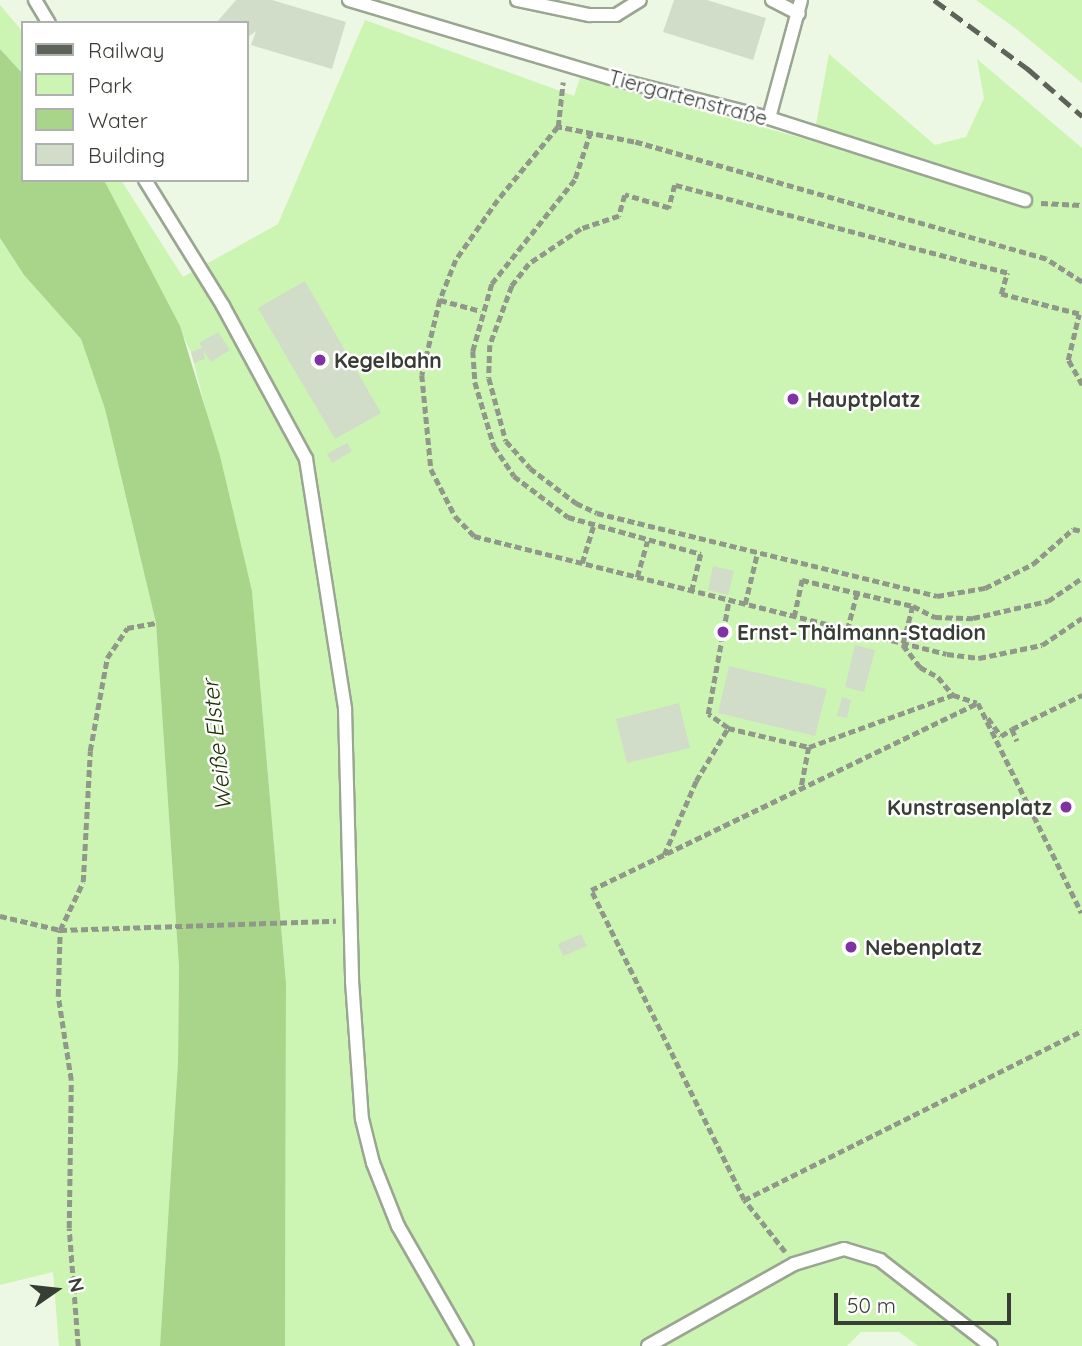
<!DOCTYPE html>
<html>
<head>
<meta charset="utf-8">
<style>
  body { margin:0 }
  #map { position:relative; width:1082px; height:1346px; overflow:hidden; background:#ecf8e4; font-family:Quicksand,sans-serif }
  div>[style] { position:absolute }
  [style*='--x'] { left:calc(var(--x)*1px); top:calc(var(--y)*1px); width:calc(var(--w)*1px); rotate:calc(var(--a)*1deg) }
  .green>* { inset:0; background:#ccf4b2 }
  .water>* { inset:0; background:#a9d58a }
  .building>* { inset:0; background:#d1ddc9 }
  .path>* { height:4.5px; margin-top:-2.25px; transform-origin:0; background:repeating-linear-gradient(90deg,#90988a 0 7px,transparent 0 10.5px) }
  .roads { filter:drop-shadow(2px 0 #9aa592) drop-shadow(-2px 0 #9aa592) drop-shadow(0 2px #9aa592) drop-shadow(0 -2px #9aa592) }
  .lane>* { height:12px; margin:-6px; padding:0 6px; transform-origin:6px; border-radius:6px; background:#fff }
  .rail>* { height:5px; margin-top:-2.5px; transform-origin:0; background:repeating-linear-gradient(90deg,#5d6359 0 14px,transparent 0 21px) }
  .dots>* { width:19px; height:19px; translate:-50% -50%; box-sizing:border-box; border:4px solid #fff; border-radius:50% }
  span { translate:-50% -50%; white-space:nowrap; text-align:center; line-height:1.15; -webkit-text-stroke:5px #fff; paint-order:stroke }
  .street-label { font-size:21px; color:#383d35 }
  .poi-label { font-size:21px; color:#383d35; font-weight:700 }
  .left { translate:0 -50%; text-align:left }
  .right { translate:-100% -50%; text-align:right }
  .water-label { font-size:23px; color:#1a3400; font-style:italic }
  .legend { position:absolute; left:21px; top:21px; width:228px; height:161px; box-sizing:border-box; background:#fff; border:2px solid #afb1ae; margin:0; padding:9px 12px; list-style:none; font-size:21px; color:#383d35 }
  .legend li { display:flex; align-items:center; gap:14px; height:35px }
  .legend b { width:35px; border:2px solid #afb1ae }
  .north { position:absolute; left:21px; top:1255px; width:70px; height:70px; -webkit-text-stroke:5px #fff; paint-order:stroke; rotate:76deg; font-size:19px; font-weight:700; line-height:28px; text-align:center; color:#383d35 }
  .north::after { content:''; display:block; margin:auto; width:24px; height:32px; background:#383d35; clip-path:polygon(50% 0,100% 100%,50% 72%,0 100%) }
  .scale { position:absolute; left:834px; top:1293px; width:177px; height:32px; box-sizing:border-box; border:4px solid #383d35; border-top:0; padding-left:9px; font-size:21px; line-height:24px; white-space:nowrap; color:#383d35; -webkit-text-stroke:5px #fff; paint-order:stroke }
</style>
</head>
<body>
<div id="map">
  <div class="green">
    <i style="clip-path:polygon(976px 0,1082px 0,1082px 83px,1015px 28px)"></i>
    <i style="clip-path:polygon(0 5px,23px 32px,23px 74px,0 49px)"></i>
    <i style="clip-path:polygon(365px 20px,574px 96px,580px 78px,813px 141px,829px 54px,935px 145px,966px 137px,984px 98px,977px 59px,1082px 148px,1082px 1346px,918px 1346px,899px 1332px,861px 1332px,847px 1346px,285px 1346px,286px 983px,252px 591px,191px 352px,104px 180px,121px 180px,183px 277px,278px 224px)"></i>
    <i style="clip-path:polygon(0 238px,24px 275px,81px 339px,105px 409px,156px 623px,179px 967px,178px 1062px,160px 1346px,59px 1346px,53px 1272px,0 1285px)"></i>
  </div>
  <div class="water">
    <i style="clip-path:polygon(0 49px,23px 74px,23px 180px,104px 180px,180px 326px,220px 456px,252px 591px,286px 983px,285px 1346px,160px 1346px,178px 1062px,179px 967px,156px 623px,105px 409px,81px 339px,24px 275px,0 238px)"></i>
  </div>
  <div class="building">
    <i style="clip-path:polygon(236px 0,272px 0,346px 22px,332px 69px,251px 45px,256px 31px,247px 38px,247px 23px,216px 23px)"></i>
    <i style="clip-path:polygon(674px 0,707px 0,766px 18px,753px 60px,663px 32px)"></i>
    <i style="clip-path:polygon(305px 281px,381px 413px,335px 439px,258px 308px)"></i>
    <i style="clip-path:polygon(218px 332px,230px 350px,211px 362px,203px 350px,205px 359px,194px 363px,191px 352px,202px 348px,199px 343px)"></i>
    <i style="clip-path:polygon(347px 443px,352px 451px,332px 463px,327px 454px)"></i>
    <i style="clip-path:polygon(713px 566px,734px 571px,728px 595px,708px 590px)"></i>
    <i style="clip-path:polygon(855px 645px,875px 650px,864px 692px,845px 687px)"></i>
    <i style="clip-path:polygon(729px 666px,827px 689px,815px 736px,718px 713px)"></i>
    <i style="clip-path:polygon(842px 697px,851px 700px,847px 718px,837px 716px)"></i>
    <i style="clip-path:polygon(679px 703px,690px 748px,627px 763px,616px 719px)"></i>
    <i style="clip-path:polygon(581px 934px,587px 946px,563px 956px,558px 944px)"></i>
  </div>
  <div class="path">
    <i style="--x:558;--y:127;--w:45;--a:-83.7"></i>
    <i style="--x:591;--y:132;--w:51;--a:108.4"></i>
    <i style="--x:575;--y:180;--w:133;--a:128.6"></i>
    <i style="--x:492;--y:284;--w:70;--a:105.8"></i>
    <i style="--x:473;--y:351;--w:31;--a:86"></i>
    <i style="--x:475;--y:382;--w:67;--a:73.5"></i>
    <i style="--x:494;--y:446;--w:36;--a:56"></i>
    <i style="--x:514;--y:476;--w:68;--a:37.2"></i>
    <i style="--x:568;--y:517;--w:138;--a:15.5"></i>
    <i style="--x:701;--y:554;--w:38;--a:104"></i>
    <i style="--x:1041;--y:203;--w:41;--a:2.8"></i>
    <i style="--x:1082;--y:282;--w:43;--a:-147.4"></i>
    <i style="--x:1046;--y:259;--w:428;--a:-164.1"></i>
    <i style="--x:634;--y:142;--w:77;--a:-168.8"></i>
    <i style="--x:558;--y:127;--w:94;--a:129.4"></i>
    <i style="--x:498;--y:200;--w:73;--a:125"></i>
    <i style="--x:456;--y:260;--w:43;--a:111.8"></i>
    <i style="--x:440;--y:300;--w:77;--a:103.5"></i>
    <i style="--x:422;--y:375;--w:94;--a:84.5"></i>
    <i style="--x:431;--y:469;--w:53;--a:62.9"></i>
    <i style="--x:455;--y:516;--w:28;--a:46"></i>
    <i style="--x:474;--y:536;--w:487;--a:14"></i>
    <i style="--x:947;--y:654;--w:32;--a:7"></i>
    <i style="--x:979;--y:658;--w:64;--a:-11.7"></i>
    <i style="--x:1042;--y:645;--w:48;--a:-34"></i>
    <i style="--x:440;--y:300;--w:42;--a:15"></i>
    <i style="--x:1082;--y:385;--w:29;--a:-119"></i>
    <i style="--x:1068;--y:360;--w:47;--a:-76.6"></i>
    <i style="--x:1079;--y:314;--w:81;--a:-165.6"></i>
    <i style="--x:1001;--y:294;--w:22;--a:-74"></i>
    <i style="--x:1007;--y:273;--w:343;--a:-165.2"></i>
    <i style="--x:675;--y:185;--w:24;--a:105"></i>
    <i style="--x:669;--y:208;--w:46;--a:-163.5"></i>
    <i style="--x:625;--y:195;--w:22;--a:106"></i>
    <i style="--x:619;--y:216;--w:40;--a:161.1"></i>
    <i style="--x:581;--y:229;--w:63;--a:146.1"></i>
    <i style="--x:529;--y:264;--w:28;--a:128"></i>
    <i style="--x:512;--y:286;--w:63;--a:110.4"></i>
    <i style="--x:490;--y:345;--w:33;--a:92"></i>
    <i style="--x:489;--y:378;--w:65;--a:74.9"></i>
    <i style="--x:506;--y:441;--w:36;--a:48"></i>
    <i style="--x:530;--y:468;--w:58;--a:37.3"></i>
    <i style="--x:576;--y:503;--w:23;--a:25"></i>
    <i style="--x:597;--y:513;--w:350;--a:13.7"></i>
    <i style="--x:937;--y:596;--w:49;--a:-9.5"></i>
    <i style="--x:985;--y:588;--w:54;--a:-26.6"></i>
    <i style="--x:1033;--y:564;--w:53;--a:-41.2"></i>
    <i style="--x:1073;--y:529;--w:9;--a:13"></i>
    <i style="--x:582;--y:563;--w:38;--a:-73"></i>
    <i style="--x:637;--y:577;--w:37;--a:-74"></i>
    <i style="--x:745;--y:604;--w:51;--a:-76.5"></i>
    <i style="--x:913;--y:606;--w:40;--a:104.4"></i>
    <i style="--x:903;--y:645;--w:28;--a:52"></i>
    <i style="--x:920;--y:667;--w:21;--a:29"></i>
    <i style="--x:938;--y:677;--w:23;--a:50"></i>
    <i style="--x:794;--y:617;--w:38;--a:-78"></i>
    <i style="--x:802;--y:580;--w:114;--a:13.2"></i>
    <i style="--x:913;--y:606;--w:25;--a:27"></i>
    <i style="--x:935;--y:617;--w:38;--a:2"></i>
    <i style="--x:973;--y:618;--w:77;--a:-12.8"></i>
    <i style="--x:1048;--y:601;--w:41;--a:-34.1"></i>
    <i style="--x:847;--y:630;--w:38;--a:-75"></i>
    <i style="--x:988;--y:718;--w:22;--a:54"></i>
    <i style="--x:1001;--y:736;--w:13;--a:-32"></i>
    <i style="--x:1012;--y:729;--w:13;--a:67"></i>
    <i style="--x:728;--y:728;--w:24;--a:-145"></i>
    <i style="--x:708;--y:714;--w:116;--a:-79.6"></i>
    <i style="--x:1012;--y:729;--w:78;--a:-25.9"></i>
    <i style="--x:809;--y:747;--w:153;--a:-19.9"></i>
    <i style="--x:953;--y:695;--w:25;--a:18"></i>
    <i style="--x:664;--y:855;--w:81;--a:-66.6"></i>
    <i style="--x:696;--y:781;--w:62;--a:-58.9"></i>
    <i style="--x:728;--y:728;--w:83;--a:13.2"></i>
    <i style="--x:809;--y:747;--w:43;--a:100.8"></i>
    <i style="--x:0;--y:916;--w:62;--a:13.1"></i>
    <i style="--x:60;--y:930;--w:276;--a:-1.9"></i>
    <i style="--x:744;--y:1200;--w:378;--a:-26.6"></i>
    <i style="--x:785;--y:1252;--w:66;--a:-128.3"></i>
    <i style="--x:744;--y:1200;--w:346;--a:-116.3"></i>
    <i style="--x:591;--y:890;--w:430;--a:-25.8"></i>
    <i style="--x:978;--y:703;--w:234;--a:63.7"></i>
    <i style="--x:78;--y:1346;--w:118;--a:-94.4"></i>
    <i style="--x:69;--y:1228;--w:148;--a:-89.2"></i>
    <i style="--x:71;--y:1080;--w:85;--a:-98.8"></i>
    <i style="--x:58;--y:996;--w:66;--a:-88.3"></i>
    <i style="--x:60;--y:930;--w:53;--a:-64.4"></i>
    <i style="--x:83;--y:882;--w:131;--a:-86.9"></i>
    <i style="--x:90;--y:751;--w:95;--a:-79.6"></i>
    <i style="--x:107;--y:658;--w:36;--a:-56"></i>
    <i style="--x:127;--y:628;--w:29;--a:-10"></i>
  </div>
  <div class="roads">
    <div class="lane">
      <i style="--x:35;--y:0;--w:27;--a:59"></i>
      <i style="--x:349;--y:0;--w:273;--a:16.6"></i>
      <i style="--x:611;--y:78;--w:163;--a:14.2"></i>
      <i style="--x:769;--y:118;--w:269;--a:17.8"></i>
      <i style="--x:517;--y:0;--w:74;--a:11.8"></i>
      <i style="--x:589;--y:15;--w:27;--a:0"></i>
      <i style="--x:616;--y:15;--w:28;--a:-32"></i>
      <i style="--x:772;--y:0;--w:30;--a:27"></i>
      <i style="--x:769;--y:118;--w:122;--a:-74.8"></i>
      <i style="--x:145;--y:180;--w:148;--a:58.2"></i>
      <i style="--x:223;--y:306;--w:174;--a:61.5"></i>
      <i style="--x:306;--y:459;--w:253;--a:81.1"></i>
      <i style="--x:345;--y:709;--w:272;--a:88.5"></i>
      <i style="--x:352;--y:981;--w:138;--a:85.9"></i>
      <i style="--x:362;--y:1119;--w:45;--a:76"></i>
      <i style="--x:373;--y:1163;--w:68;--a:68.4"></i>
      <i style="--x:398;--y:1226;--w:138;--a:60.1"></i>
      <i style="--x:648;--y:1346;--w:167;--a:-29.3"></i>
      <i style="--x:794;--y:1264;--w:52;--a:-16.7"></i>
      <i style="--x:844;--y:1249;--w:38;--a:17"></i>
      <i style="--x:880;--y:1260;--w:140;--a:37.8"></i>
    </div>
  </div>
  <div class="rail">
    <i style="--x:934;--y:0;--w:117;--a:36.3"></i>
    <i style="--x:1028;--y:69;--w:72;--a:41"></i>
  </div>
  <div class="dots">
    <i style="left:320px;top:360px;background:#7f32a3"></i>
    <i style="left:793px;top:399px;background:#7f32a3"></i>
    <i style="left:723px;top:632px;background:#7f32a3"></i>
    <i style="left:1066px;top:807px;background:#7f32a3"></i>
    <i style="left:851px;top:947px;background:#7f32a3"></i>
  </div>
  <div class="street-label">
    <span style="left:688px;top:97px;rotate:15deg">Tiergartenstraße</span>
  </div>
  <div class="poi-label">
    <span class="left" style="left:334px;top:360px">Kegelbahn</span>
    <span class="left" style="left:807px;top:399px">Hauptplatz</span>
    <span class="left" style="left:737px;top:632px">Ernst-Thälmann-Stadion</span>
    <span class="right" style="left:1052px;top:807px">Kunstrasenplatz</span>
    <span class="left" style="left:865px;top:947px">Nebenplatz</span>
  </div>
  <div class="water-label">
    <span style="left:217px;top:745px;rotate:-96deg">Weiße Elster</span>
  </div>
  <ul class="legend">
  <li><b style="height:9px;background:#5d6359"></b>Railway</li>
  <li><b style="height:19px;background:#ccf4b2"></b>Park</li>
  <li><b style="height:19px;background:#a9d58a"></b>Water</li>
  <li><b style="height:19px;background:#d1ddc9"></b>Building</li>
  </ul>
  <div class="north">N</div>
  <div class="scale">50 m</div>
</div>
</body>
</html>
